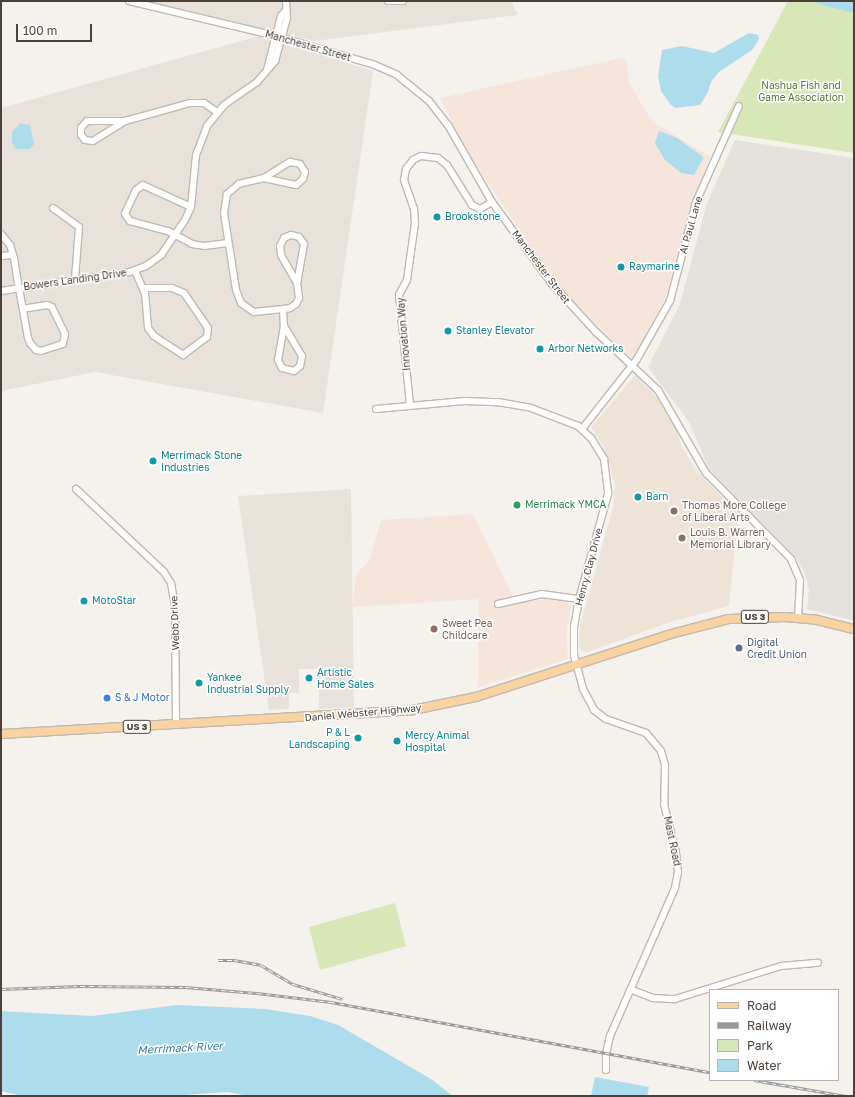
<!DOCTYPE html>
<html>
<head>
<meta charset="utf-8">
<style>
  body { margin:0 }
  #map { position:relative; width:855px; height:1097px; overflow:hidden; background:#f5f1ec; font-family:"Golos Text",sans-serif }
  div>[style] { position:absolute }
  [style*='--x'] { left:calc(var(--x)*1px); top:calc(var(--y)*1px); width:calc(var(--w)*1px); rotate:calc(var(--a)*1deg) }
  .residential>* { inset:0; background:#e9e2db }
  .commercial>* { inset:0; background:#f5e5da }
  .industrial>* { inset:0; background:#e5e1dd }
  .education>* { inset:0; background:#ede4d7 }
  .green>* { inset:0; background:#d8e7b8 }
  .water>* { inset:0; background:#addded }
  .roads { filter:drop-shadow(1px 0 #c1b8af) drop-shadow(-1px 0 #c1b8af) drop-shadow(0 1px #c1b8af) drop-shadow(0 -1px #c1b8af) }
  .minor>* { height:6px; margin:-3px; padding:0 3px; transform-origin:3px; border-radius:3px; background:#fff }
  .major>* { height:8px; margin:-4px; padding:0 4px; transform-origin:4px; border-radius:4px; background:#f9d3a2 }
  .rail>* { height:3px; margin-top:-1.5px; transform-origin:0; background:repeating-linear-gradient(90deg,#fff 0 4.5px,#9a9a9a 0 9px); box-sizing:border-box; border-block:1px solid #9a9a9a }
  .dots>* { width:11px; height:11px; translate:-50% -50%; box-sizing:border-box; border:2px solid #fff; border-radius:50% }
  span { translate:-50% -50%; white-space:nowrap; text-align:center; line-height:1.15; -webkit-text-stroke:3px #fff; paint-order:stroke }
  .shield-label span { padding:1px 3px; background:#fff; border:1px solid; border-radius:3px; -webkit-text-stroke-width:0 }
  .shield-label { font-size:9px; color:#4a413a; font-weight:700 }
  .street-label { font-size:10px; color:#4a413a }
  .park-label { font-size:10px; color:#56792f }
  .culture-label { font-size:10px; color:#0d838f }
  .left { translate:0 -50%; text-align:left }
  .right { translate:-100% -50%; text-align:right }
  .leisure-label { font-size:10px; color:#27864d }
  .education-label { font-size:10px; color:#785e54 }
  .service-label { font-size:10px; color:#4e5e75 }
  .shop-label { font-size:10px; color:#366cbe }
  .water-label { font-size:11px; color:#327d99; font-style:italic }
  .frame { position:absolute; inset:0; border:2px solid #4a413a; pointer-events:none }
  .legend { position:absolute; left:709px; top:989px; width:130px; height:92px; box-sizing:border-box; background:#fff; border:1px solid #b7b3b0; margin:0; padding:5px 7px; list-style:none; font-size:12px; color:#4a413a }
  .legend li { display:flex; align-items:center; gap:8px; height:20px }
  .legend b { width:20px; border:1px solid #b7b3b0 }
  .scale { position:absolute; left:16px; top:24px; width:76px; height:18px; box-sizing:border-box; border:2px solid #4a413a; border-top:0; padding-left:5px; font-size:12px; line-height:14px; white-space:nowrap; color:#4a413a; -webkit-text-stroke:3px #fff; paint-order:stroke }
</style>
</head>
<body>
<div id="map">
  <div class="residential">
    <i style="clip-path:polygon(145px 1px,511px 1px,518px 15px,314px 41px)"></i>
    <i style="clip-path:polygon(259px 36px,373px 71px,323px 413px,95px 372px,1px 391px,1px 108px)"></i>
    <i style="clip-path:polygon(351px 489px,354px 707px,319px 709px,319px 669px,299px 669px,299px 693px,289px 693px,289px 709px,269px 710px,238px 496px)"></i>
  </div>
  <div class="commercial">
    <i style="clip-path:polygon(626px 57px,629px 82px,648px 115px,658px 125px,710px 157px,691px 201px,668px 292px,633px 360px,568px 297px,545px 268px,468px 153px,440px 98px)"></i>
    <i style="clip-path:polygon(473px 514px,516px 603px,547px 599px,566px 601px,571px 607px,566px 634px,568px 659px,478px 687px,478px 599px,353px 607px,356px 574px,370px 560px,381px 520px)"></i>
  </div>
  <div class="industrial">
    <i style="clip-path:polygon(735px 140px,854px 158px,854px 621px,807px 609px,809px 590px,805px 574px,795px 556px,709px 469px,689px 422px,648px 367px,680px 304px,707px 203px)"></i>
  </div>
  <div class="education">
    <i style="clip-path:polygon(635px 375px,663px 404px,673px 421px,682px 447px,696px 470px,738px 514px,729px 606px,670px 622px,588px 652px,581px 651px,579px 645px,580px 625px,613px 508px,615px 484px,604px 447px,591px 427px)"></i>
  </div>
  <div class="green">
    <i style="clip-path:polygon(788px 1px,854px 1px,854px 153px,718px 132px)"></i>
    <i style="clip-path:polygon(395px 903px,406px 946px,320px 970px,309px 927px)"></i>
  </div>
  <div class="water">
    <i style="clip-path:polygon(811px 1px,854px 1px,854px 13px,822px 5px)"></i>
    <i style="clip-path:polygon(749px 33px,758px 35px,759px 39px,752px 50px,719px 72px,712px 80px,707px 94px,700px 105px,675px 108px,670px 104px,661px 91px,658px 76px,662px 50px,682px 46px,714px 53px)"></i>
    <i style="clip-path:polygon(20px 123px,30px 125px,34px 144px,30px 149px,16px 149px,12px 143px,12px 132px)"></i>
    <i style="clip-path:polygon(659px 131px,677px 138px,702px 156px,703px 159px,694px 175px,681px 173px,665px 160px,655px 143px)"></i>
    <i style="clip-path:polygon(177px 1005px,265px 1009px,310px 1016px,338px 1025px,431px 1079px,453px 1096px,249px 1096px,228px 1092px,168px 1096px,22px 1096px,1px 1091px,1px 1011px,92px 1016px)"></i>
    <i style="clip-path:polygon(595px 1077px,649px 1087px,647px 1096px,591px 1096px)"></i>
  </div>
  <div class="roads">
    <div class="minor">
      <i style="--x:129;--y:1;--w:151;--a:13.4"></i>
      <i style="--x:276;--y:36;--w:103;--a:16.3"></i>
      <i style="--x:375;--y:65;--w:24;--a:24"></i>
      <i style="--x:397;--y:75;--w:41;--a:39.1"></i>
      <i style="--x:429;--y:101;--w:31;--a:52"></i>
      <i style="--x:448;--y:125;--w:89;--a:60.3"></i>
      <i style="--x:492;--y:202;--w:102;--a:53.8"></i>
      <i style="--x:552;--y:284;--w:65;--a:47.5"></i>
      <i style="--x:596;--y:332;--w:85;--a:43.1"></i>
      <i style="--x:658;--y:390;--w:96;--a:60"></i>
      <i style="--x:706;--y:473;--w:121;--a:45.3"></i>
      <i style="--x:791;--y:559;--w:23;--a:67"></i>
      <i style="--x:800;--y:580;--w:39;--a:93"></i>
      <i style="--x:388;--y:1;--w:15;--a:0"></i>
      <i style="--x:267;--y:70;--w:56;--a:-75.5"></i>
      <i style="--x:281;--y:16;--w:6;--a:-51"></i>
      <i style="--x:125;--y:121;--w:38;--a:180"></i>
      <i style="--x:87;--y:121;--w:9;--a:131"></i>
      <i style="--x:81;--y:128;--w:7;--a:90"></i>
      <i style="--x:81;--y:135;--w:6;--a:51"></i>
      <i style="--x:85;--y:140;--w:8;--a:7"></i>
      <i style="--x:93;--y:141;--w:38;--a:-32"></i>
      <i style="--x:125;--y:121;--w:67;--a:-15.5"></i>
      <i style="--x:190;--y:103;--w:14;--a:0"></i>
      <i style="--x:204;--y:103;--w:16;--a:35"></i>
      <i style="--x:264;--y:178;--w:31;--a:-32"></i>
      <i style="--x:290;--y:162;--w:10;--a:11"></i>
      <i style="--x:300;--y:164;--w:9;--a:58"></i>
      <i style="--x:305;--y:172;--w:7;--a:106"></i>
      <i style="--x:303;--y:179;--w:9;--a:139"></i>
      <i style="--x:296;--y:185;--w:33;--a:-168"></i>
      <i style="--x:264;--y:178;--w:26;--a:167"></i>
      <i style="--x:239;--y:184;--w:16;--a:140"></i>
      <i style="--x:227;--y:194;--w:19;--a:99"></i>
      <i style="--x:224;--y:213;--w:78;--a:81.1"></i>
      <i style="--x:236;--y:290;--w:14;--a:69"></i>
      <i style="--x:241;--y:303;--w:16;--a:35"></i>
      <i style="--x:254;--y:312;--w:36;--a:-6"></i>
      <i style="--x:290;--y:308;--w:7;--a:-34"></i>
      <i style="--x:296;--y:304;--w:7;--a:-63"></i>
      <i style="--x:299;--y:298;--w:15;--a:-98"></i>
      <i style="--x:297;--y:283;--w:32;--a:-120"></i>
      <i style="--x:281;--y:255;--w:9;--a:-96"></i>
      <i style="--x:280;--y:246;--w:9;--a:-63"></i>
      <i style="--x:284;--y:238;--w:8;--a:-23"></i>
      <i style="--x:291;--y:235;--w:8;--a:14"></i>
      <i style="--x:299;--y:237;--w:9;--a:54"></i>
      <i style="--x:304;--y:244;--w:40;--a:100"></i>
      <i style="--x:191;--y:207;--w:53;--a:-155.4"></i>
      <i style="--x:143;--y:185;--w:9;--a:144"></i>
      <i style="--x:136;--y:190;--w:26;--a:115"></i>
      <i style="--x:125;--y:214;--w:9;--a:54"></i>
      <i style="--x:130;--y:221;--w:39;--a:15"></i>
      <i style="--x:168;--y:231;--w:27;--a:28"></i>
      <i style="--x:192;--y:244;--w:12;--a:9"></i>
      <i style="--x:204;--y:246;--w:24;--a:-7"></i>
      <i style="--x:53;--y:208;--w:32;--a:36"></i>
      <i style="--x:79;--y:227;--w:52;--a:94.4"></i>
      <i style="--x:1;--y:234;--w:14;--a:51"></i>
      <i style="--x:10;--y:245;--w:14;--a:73"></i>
      <i style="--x:14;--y:258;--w:30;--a:81"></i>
      <i style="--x:19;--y:288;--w:51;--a:79.8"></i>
      <i style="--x:28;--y:338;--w:5;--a:68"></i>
      <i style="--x:30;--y:343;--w:9;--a:49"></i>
      <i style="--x:36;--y:350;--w:5;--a:11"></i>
      <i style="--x:41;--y:351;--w:23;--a:-18"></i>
      <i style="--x:63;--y:344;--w:10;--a:-79"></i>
      <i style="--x:65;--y:334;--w:30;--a:-116"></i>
      <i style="--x:52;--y:307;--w:5;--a:-158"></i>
      <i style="--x:47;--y:305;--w:24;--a:171"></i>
      <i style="--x:1;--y:256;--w:12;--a:-5"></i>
      <i style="--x:135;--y:271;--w:24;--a:66"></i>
      <i style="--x:145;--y:293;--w:35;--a:85"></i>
      <i style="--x:148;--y:328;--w:10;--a:53"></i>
      <i style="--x:154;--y:336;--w:35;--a:33"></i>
      <i style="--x:183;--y:355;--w:30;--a:-37"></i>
      <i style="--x:207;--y:337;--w:9;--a:-84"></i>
      <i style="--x:208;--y:328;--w:42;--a:-124.4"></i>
      <i style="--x:184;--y:293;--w:13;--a:-157"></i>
      <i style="--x:172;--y:288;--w:28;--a:180"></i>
      <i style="--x:1;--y:291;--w:130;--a:-8.4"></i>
      <i style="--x:130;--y:272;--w:17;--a:-21"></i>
      <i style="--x:146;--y:266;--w:19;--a:-36"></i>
      <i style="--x:161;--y:255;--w:42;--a:-55.6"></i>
      <i style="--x:185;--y:220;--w:14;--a:-65"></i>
      <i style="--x:191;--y:207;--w:52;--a:-84.5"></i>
      <i style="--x:196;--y:155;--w:31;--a:-69"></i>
      <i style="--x:207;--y:126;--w:27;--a:-51"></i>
      <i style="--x:224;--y:105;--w:40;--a:-34.9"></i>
      <i style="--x:257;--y:82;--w:28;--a:-49"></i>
      <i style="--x:275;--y:61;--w:45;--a:-74.4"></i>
      <i style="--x:287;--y:18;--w:17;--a:-93"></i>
      <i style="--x:283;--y:309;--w:17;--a:87"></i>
      <i style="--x:284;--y:326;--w:35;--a:59"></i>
      <i style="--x:302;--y:356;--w:10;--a:101"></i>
      <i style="--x:300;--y:366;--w:8;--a:140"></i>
      <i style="--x:294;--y:371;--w:12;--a:-166"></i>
      <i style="--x:282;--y:368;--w:9;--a:-117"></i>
      <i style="--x:278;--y:360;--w:35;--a:-80"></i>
      <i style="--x:410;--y:405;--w:111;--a:-95.7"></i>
      <i style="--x:399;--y:295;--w:17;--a:-62"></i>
      <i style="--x:407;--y:280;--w:58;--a:-82"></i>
      <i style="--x:415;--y:223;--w:14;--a:-94"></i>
      <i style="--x:414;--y:209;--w:31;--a:-109"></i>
      <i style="--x:404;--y:180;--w:11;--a:-80"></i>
      <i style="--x:406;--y:169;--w:11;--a:-52"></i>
      <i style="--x:413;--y:160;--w:9;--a:-27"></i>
      <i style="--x:421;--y:156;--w:17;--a:7"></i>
      <i style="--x:438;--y:158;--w:11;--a:38"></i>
      <i style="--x:447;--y:165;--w:47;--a:58"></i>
      <i style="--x:472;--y:205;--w:9;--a:27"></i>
      <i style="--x:480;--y:209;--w:14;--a:-30"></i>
      <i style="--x:376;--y:409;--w:89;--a:-5.1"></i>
      <i style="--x:465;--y:401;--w:33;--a:2"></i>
      <i style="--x:498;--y:402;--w:34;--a:10"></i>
      <i style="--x:531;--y:408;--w:50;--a:21"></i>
      <i style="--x:578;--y:426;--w:18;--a:43"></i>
      <i style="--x:591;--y:438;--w:25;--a:58"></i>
      <i style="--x:604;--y:459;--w:35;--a:83"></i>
      <i style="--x:608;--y:494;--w:109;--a:105.4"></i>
      <i style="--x:579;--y:599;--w:28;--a:100"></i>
      <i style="--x:574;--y:627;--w:28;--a:90"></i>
      <i style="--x:574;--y:655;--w:35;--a:75"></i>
      <i style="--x:583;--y:689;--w:24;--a:62"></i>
      <i style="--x:594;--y:710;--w:15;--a:37"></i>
      <i style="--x:606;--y:719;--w:42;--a:19.3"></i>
      <i style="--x:646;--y:733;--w:23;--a:50"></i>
      <i style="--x:661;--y:751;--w:15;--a:74"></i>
      <i style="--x:665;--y:765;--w:39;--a:91"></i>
      <i style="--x:664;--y:804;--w:50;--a:76.2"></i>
      <i style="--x:676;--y:853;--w:19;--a:84"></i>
      <i style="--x:678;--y:872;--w:16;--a:101"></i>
      <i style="--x:675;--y:888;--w:162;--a:113.7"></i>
      <i style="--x:610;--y:1036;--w:18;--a:103"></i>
      <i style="--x:606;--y:1054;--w:16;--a:90"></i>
      <i style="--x:582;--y:429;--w:89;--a:-51.8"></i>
      <i style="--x:637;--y:359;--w:67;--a:-60.4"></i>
      <i style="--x:670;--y:301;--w:102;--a:-75.3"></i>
      <i style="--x:696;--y:202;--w:105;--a:-65.9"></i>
      <i style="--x:76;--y:489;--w:121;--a:43.3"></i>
      <i style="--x:164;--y:572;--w:13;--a:58"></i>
      <i style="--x:171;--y:583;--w:23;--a:80"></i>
      <i style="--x:175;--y:606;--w:119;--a:89.5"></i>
      <i style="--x:498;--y:604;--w:45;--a:-12.8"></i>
      <i style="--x:542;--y:594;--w:37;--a:8"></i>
      <i style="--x:632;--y:990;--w:22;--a:21"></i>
      <i style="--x:653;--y:998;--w:22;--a:3"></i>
      <i style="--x:675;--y:999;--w:111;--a:-17.3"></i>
      <i style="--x:781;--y:966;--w:37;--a:-5"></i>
    </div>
    <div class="major">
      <i style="--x:1;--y:734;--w:413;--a:-3.3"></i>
      <i style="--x:413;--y:710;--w:64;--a:-11.7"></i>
      <i style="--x:476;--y:697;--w:205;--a:-17.9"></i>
      <i style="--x:671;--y:634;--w:59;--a:-14.7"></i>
      <i style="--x:728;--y:619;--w:57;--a:-2"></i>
      <i style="--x:785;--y:617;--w:32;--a:5"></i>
      <i style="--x:817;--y:620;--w:38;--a:14"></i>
    </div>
  </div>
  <div class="rail">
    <i style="--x:218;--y:960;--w:16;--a:0"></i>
    <i style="--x:234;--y:960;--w:27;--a:10"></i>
    <i style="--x:261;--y:965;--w:37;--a:31"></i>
    <i style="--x:293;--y:984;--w:51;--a:17"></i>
    <i style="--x:1;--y:989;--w:79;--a:-2.2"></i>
    <i style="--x:80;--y:986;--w:105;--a:0.5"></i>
    <i style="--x:185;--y:987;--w:72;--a:4.8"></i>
    <i style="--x:257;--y:993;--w:75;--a:6.9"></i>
    <i style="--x:331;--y:1002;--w:385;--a:10.5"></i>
    <i style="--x:754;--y:1080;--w:93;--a:9.9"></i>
  </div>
  <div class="dots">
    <i style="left:437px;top:217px;background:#0f9aa8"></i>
    <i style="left:621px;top:267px;background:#0f9aa8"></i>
    <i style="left:448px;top:331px;background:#0f9aa8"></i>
    <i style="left:540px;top:349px;background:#0f9aa8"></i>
    <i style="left:153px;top:461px;background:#0f9aa8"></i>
    <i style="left:638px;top:497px;background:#0f9aa8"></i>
    <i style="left:517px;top:505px;background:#2e9e5b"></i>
    <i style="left:674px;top:511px;background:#8d6e63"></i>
    <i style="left:682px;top:538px;background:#8d6e63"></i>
    <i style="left:84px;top:601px;background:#0f9aa8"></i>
    <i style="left:434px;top:629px;background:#8d6e63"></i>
    <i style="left:739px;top:648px;background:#5c6f8a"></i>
    <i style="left:309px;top:678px;background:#0f9aa8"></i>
    <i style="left:199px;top:683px;background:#0f9aa8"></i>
    <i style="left:107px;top:698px;background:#3f7fe0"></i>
    <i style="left:358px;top:738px;background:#0f9aa8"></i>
    <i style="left:397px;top:741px;background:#0f9aa8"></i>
  </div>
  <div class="shield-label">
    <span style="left:755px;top:617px">US 3</span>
    <span style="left:137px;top:727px">US 3</span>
  </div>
  <div class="street-label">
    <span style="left:308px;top:46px;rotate:16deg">Manchester Street</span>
    <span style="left:691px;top:225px;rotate:-74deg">Al Paul Lane</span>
    <span style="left:541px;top:267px;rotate:53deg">Manchester Street</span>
    <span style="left:75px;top:280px;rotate:-8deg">Bowers Landing Drive</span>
    <span style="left:404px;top:334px;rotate:-95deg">Innovation Way</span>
    <span style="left:589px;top:567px;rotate:-75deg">Henry Clay Drive</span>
    <span style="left:175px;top:623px;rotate:-92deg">Webb Drive</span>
    <span style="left:363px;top:713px;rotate:-5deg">Daniel Webster Highway</span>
    <span style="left:672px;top:841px;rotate:78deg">Mast Road</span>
  </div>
  <div class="park-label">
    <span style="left:801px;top:91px">Nashua Fish and<br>Game Association</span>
  </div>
  <div class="culture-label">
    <span class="left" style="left:445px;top:217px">Brookstone</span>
    <span class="left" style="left:629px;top:267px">Raymarine</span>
    <span class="left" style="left:456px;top:331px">Stanley Elevator</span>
    <span class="left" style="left:548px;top:349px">Arbor Networks</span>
    <span class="left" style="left:161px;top:461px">Merrimack Stone<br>Industries</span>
    <span class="left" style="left:646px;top:497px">Barn</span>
    <span class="left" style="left:92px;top:601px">MotoStar</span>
    <span class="left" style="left:317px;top:678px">Artistic<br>Home Sales</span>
    <span class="left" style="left:207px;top:683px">Yankee<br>Industrial Supply</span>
    <span class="right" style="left:350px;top:738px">P &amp; L<br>Landscaping</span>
    <span class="left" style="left:405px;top:741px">Mercy Animal<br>Hospital</span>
  </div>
  <div class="leisure-label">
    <span class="left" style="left:525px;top:505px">Merrimack YMCA</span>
  </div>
  <div class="education-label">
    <span class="left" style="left:682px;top:511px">Thomas More College<br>of Liberal Arts</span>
    <span class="left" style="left:690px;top:538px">Louis B. Warren<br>Memorial Library</span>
    <span class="left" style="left:442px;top:629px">Sweet Pea<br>Childcare</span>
  </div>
  <div class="service-label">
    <span class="left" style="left:747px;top:648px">Digital<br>Credit Union</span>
  </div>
  <div class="shop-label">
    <span class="left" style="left:115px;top:698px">S &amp; J Motor</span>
  </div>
  <div class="water-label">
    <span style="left:180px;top:1048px;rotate:-3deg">Merrimack River</span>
  </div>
  <div class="frame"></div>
  <ul class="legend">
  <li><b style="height:5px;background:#f9d3a2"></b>Road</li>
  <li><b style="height:5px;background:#9a9a9a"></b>Railway</li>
  <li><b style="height:11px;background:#d8e7b8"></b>Park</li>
  <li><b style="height:11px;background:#addded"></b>Water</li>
  </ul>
  <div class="scale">100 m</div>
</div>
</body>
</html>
